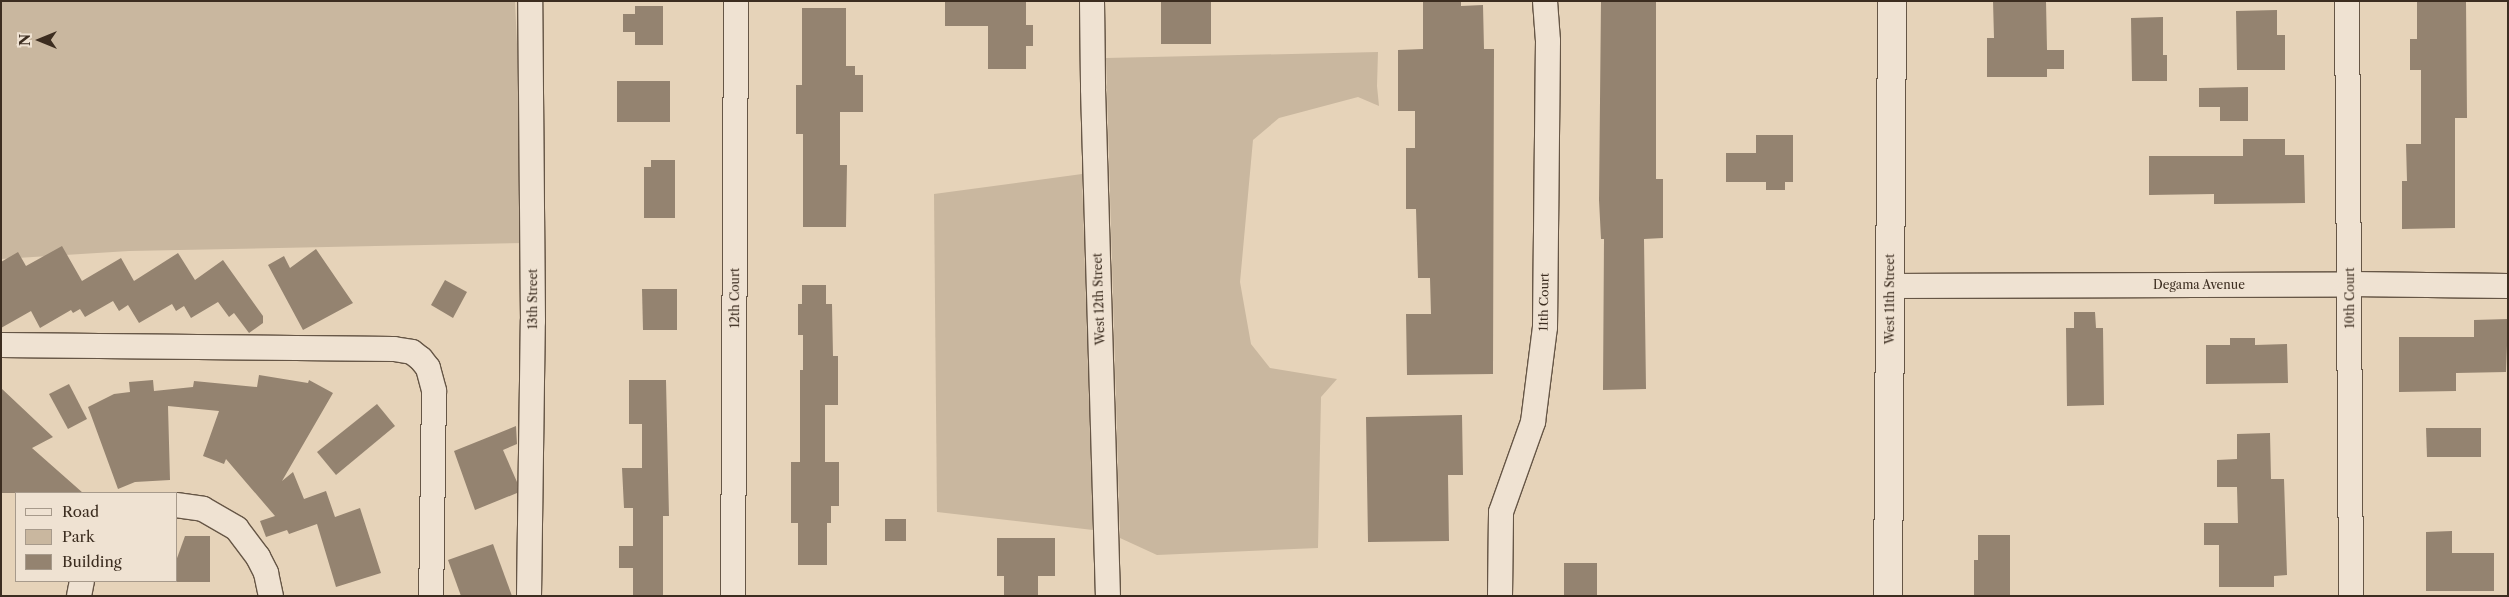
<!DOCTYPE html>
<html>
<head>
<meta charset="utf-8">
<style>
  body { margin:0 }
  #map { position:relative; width:2509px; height:597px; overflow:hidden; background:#e6d3b9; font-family:"Libre Caslon Text",serif }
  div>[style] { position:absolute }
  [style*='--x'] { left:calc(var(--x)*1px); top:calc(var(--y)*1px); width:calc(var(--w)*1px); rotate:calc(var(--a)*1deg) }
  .green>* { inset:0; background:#c9b79f }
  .building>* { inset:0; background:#948370 }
  .roads { filter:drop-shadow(1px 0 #665646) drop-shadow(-1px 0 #665646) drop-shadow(0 1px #665646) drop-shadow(0 -1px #665646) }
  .street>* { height:24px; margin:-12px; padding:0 12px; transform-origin:12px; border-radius:12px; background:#efe2d2 }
  .secondary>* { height:28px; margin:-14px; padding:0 14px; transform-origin:14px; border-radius:14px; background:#efe2d2 }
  span { translate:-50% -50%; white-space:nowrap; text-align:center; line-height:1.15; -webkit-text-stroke:4px #efe2d2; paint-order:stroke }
  .street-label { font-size:12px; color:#3c2d20 }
  .frame { position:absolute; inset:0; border:2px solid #3c2d20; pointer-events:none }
  .legend { position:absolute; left:15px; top:492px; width:162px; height:90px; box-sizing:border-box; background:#efe2d2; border:1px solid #a79a8b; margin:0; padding:6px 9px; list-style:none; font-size:15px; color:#3c2d20 }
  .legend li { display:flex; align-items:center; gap:10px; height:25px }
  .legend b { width:25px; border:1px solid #a79a8b }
  .north { position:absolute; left:15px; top:15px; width:50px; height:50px; -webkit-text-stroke:4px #efe2d2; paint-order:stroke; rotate:270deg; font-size:14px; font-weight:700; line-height:20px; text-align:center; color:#3c2d20 }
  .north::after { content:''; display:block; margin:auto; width:18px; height:22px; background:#3c2d20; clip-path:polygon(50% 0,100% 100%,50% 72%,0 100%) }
</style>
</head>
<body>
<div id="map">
  <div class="green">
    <i style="clip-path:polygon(1px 1px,515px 1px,526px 243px,129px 251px,1px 259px)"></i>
    <i style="clip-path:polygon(1378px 52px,1377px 86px,1379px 106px,1358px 97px,1279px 118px,1253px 140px,1240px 282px,1251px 344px,1270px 368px,1337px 379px,1321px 397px,1318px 548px,1157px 555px,1120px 538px,1106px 58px)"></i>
    <i style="clip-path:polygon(1082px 174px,1093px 530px,937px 512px,934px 194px)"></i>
  </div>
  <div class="building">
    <i style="clip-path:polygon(945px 1px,1026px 1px,1026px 25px,1033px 25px,1033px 46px,1026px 46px,1026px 69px,988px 69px,988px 26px,945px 26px)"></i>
    <i style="clip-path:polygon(1161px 1px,1211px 1px,1211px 44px,1161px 44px)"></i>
    <i style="clip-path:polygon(1423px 1px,1461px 1px,1461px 6px,1483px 5px,1484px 49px,1494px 49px,1493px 374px,1407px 375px,1406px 314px,1431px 314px,1430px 278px,1418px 278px,1416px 209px,1406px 209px,1406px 148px,1415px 148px,1415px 111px,1398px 111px,1398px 50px,1423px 49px)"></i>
    <i style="clip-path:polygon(1601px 1px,1656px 1px,1656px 179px,1663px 179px,1663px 238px,1644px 239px,1646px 389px,1603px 390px,1604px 239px,1601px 239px,1599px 200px)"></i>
    <i style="clip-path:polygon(1993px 1px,2046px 1px,2047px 50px,2064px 50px,2064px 69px,2047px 69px,2047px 77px,1987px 77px,1987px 38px,1994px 38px)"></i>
    <i style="clip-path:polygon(2417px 1px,2466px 1px,2467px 118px,2455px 118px,2455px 228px,2402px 229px,2402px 181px,2407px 181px,2406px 144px,2421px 144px,2421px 70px,2410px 70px,2410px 39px,2417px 39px)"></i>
    <i style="clip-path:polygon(635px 6px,663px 6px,663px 45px,635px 45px,635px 32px,623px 32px,623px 14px,635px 14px)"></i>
    <i style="clip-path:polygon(802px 8px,846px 8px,846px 66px,855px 66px,855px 75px,863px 75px,863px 112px,840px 112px,840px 165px,847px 165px,846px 227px,803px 227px,803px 134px,796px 134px,796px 85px,802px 85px)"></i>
    <i style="clip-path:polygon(2277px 10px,2277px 35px,2285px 35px,2285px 70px,2237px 70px,2236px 11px)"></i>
    <i style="clip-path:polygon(2163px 17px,2163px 55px,2167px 55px,2167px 81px,2132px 81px,2131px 18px)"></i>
    <i style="clip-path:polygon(617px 81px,670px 81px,670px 122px,617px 122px)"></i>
    <i style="clip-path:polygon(2248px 87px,2248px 121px,2220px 121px,2220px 107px,2199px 107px,2199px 88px)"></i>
    <i style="clip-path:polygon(1756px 135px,1793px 135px,1793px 182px,1785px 182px,1785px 190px,1766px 190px,1766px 182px,1726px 182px,1726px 153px,1756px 153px)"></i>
    <i style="clip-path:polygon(2243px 139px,2285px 139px,2285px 155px,2304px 155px,2305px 203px,2214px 204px,2214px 194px,2149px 195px,2149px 156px,2243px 156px)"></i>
    <i style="clip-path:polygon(651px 160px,675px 160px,675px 218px,644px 218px,644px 167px,651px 167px)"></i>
    <i style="clip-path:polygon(62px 246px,82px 281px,121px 258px,134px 281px,178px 253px,195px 280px,223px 260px,263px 316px,263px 323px,249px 333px,234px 313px,229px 317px,218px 302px,191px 318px,184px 306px,176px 311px,172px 304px,139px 323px,128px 305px,119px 311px,113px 301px,85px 317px,80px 309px,73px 313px,71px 310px,40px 328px,31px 311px,1px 328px,1px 262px,18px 252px,26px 266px)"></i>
    <i style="clip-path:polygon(316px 249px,353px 303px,303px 330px,268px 265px,284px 256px,290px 268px)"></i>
    <i style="clip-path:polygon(445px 280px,467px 292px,453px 318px,431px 305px)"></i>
    <i style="clip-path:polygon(802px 285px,826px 285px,826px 304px,832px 304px,833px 356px,838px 356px,838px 405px,825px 405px,825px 462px,839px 462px,839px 506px,831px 506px,831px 523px,827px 523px,827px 565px,798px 565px,798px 523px,791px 523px,791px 462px,800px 462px,800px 370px,803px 370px,803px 335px,798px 335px,798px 304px,802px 304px)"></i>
    <i style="clip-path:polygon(642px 289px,677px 289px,677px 330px,643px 330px)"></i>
    <i style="clip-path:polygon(2074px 312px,2095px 312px,2096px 328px,2103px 328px,2104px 405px,2067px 406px,2066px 328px,2074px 328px)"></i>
    <i style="clip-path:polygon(2508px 319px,2506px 372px,2456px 373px,2456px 391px,2399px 392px,2399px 337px,2474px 337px,2474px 320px)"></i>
    <i style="clip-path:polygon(2230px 338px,2255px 338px,2255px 345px,2287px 344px,2288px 383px,2206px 384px,2206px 345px,2230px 345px)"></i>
    <i style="clip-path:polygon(259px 375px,308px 383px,309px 380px,333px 393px,282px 481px,293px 472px,304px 499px,326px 491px,335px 517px,360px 508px,381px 573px,336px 587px,317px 524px,289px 534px,287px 530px,266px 537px,260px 521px,275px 516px,226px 459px,224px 464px,203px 456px,219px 411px,168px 406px,170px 480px,135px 482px,118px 489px,88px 407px,114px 394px,130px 392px,129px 382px,153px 380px,154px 391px,193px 387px,194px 381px,257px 387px)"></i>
    <i style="clip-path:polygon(629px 380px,666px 380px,669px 516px,663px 516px,663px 596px,633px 596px,633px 568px,619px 568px,619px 546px,633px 546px,633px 508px,624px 508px,622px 468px,642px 468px,642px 424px,629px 424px)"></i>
    <i style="clip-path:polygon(69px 384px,87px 419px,68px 429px,49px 394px)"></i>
    <i style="clip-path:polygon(1px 388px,53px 437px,32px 448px,83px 493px,1px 493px)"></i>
    <i style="clip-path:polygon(377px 404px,395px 426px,336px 475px,317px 452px)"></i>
    <i style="clip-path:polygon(1462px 415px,1463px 475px,1448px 475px,1449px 541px,1368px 542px,1366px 417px)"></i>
    <i style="clip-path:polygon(516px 426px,517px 444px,503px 450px,517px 482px,517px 493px,475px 510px,454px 451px)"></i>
    <i style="clip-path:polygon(2426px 428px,2481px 428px,2481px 457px,2427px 457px)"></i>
    <i style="clip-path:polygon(2270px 433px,2271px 479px,2284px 479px,2287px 575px,2274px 576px,2274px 587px,2219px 587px,2219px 545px,2204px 545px,2204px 523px,2238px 523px,2237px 487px,2217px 487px,2217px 460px,2237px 459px,2237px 434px)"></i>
    <i style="clip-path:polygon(885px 519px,906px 519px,906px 541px,885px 541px)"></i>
    <i style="clip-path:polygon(2452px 531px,2452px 553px,2494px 553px,2494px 591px,2426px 591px,2426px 532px)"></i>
    <i style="clip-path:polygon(1978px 535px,2010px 535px,2010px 596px,1974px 596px,1974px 560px,1978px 560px)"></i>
    <i style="clip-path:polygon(185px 536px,210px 536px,210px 582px,176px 582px,176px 561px)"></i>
    <i style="clip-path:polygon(997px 538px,1055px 538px,1055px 576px,1038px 576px,1038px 596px,1004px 596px,1004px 576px,997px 576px)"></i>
    <i style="clip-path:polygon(493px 544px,512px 596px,461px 596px,448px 560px)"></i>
    <i style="clip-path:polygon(1564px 563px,1597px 563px,1597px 596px,1564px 596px)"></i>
  </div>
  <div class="roads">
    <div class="street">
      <i style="--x:1092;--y:1;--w:88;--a:89.3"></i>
      <i style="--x:1093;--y:89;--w:507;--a:88.31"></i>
      <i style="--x:2347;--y:1;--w:595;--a:89.61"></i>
      <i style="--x:1890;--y:286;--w:460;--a:-0.2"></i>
      <i style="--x:2350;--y:284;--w:158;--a:0.7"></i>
      <i style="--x:1;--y:345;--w:393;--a:0.6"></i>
      <i style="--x:394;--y:349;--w:18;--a:9"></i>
      <i style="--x:412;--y:352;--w:11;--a:38"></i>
      <i style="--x:421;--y:359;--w:11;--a:52"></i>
      <i style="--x:428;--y:368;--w:24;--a:75"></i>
      <i style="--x:434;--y:391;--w:205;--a:90.8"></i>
      <i style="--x:176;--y:505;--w:27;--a:8"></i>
      <i style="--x:203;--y:509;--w:39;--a:30"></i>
      <i style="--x:237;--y:529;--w:35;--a:53"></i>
      <i style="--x:258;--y:557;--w:18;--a:63"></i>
      <i style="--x:266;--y:573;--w:24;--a:78"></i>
      <i style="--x:79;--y:596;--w:15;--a:-79"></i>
      <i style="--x:529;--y:596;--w:275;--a:-89.2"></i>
      <i style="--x:533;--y:321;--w:320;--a:-90.5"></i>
      <i style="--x:733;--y:596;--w:595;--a:-89.71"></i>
      <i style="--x:1500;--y:596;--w:84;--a:-89.3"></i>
      <i style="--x:1501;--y:512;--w:96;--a:-70.4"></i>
      <i style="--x:1533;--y:422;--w:96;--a:-82.8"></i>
      <i style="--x:1545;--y:327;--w:286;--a:-89.4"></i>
      <i style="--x:1548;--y:41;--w:40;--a:-94.3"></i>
    </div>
    <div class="secondary">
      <i style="--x:1888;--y:596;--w:595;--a:-89.61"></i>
    </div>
  </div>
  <div class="street-label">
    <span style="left:2199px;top:285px">Degama Avenue</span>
    <span style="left:735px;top:298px;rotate:-90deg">12th Court</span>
    <span style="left:2350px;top:298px;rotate:-90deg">10th Court</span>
    <span style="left:533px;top:299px;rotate:-90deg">13th Street</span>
    <span style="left:1099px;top:299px;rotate:-92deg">West 12th Street</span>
    <span style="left:1890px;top:299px;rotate:-90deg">West 11th Street</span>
    <span style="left:1544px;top:302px;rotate:-89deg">11th Court</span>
  </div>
  <div class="frame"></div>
  <ul class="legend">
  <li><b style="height:6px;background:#efe2d2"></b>Road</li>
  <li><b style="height:14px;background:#c9b79f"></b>Park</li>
  <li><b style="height:14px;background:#948370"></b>Building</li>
  </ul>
  <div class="north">N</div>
</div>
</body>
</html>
